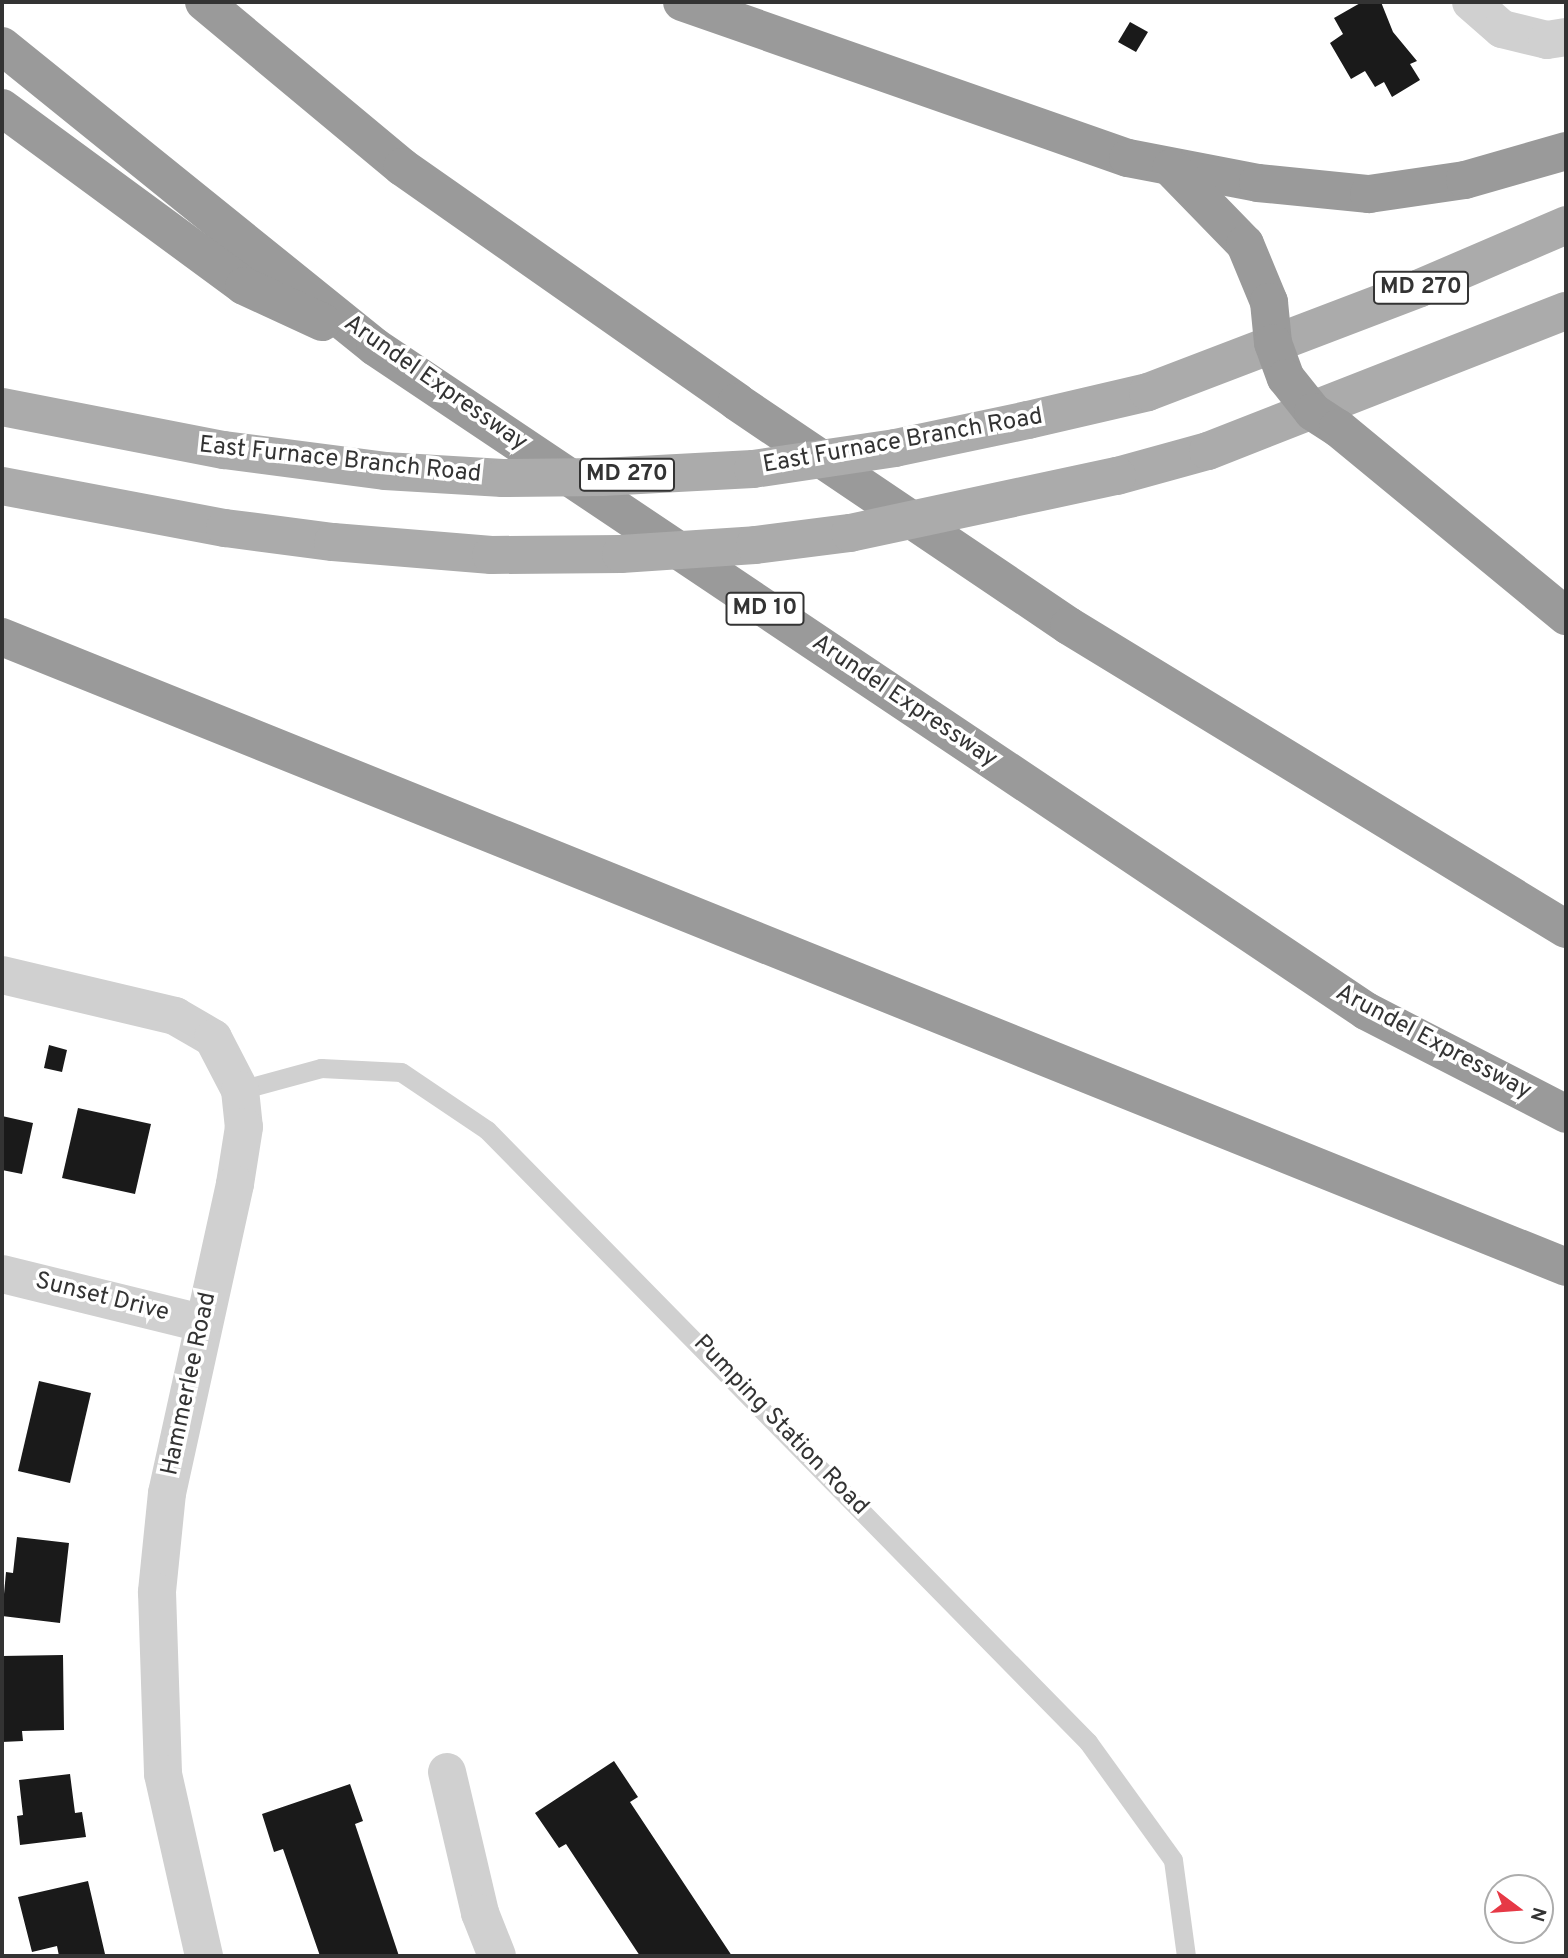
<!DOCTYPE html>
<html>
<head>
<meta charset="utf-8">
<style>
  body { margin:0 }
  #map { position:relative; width:1568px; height:1958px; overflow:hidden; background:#fff; font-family:Overpass,sans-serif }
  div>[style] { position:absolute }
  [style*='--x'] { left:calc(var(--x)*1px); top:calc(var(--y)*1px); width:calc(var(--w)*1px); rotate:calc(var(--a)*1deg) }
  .building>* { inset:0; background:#1a1a1a }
  .lane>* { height:19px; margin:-9.5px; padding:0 9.5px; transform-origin:9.5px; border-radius:9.5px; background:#d0d0d0 }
  .street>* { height:38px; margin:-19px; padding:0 19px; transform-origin:19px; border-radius:19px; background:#d0d0d0 }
  .primary>* { height:38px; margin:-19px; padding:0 19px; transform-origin:19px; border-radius:19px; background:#ababab }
  .highway>* { height:38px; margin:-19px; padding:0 19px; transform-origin:19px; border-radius:19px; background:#9a9a9a }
  .primary-bridge>* { height:38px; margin:-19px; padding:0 19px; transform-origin:19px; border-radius:19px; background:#ababab }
  span { translate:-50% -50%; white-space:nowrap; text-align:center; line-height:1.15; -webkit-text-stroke:7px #fff; paint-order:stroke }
  .shield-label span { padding:2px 5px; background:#fff; border:2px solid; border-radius:5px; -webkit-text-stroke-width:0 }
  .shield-label { font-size:23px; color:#333; font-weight:700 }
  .street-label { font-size:24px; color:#333 }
  .frame { position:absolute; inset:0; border:4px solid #333; pointer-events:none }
  .north { position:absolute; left:1484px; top:1874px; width:70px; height:70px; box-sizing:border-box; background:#fff; border:2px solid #adadad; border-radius:50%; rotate:106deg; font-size:19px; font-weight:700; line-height:28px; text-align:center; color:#333 }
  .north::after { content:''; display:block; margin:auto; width:24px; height:32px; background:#e63946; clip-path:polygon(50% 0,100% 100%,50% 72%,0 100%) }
</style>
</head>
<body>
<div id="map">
  <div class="building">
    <i style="clip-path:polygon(1362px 2px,1381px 2px,1393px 32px,1417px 61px,1410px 64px,1420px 80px,1392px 97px,1384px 82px,1375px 87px,1365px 71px,1351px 79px,1330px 43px,1343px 34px,1334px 18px)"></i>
    <i style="clip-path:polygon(1130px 22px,1148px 32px,1136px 52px,1118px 42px)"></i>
    <i style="clip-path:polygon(49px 1045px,67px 1050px,62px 1072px,44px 1068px)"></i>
    <i style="clip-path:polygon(78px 1108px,151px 1124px,135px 1194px,62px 1178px)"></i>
    <i style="clip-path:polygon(2px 1116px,33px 1123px,22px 1174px,2px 1170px)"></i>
    <i style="clip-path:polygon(39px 1381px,91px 1393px,70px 1483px,18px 1471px)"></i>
    <i style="clip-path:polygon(17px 1537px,69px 1543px,60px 1623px,2px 1616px,6px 1572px,13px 1573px)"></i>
    <i style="clip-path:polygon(63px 1655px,64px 1730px,22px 1731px,23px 1741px,2px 1742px,2px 1656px)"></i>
    <i style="clip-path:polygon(614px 1761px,638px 1797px,630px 1802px,732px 1956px,640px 1956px,566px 1844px,559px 1848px,535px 1813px)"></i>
    <i style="clip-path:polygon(70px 1774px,75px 1813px,82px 1812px,86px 1837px,20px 1845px,17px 1816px,23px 1815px,19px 1780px)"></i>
    <i style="clip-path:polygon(350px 1784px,363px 1821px,355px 1824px,399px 1956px,320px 1956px,283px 1849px,274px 1852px,262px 1814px)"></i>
    <i style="clip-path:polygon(88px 1881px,105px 1954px,59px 1956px,57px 1946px,32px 1952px,18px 1897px)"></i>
  </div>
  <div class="lane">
    <i style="--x:240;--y:1090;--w:84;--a:-15.2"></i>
    <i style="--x:321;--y:1068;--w:80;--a:2.9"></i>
    <i style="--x:401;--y:1072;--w:104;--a:34"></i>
    <i style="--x:487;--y:1130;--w:858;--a:45.52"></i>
    <i style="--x:1088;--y:1742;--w:145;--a:54.2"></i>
    <i style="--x:1173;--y:1860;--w:97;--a:82.3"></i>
  </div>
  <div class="street">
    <i style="--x:1471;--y:2;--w:41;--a:41.1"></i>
    <i style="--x:1502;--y:29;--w:46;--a:13.7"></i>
    <i style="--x:1547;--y:40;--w:19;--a:-9"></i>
    <i style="--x:2;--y:975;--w:178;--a:13.3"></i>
    <i style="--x:175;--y:1016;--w:44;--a:30.1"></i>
    <i style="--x:213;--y:1038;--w:59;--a:62.6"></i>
    <i style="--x:240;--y:1090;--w:37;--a:84"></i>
    <i style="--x:244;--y:1127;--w:58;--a:99"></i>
    <i style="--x:235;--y:1184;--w:316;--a:102.4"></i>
    <i style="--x:167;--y:1493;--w:100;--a:95.8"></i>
    <i style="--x:157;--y:1592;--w:182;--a:88.1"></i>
    <i style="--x:163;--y:1774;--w:187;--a:77.3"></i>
    <i style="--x:2;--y:1274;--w:206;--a:13.8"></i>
    <i style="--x:447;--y:1772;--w:145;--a:76.8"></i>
    <i style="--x:480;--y:1913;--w:46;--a:68.4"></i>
  </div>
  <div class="primary">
    <i style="--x:2;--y:407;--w:226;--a:11"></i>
    <i style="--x:1028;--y:420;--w:123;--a:-13.1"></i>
    <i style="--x:1148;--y:392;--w:291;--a:-20.9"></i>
    <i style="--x:1420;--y:288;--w:159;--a:-23.3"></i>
    <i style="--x:1117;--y:476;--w:94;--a:-15.4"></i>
    <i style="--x:1208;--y:451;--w:384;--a:-21.4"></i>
    <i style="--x:2;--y:486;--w:227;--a:10.7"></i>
    <i style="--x:225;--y:528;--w:109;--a:7.4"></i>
  </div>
  <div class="highway">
    <i style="--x:204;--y:2;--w:258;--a:39.8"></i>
    <i style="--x:402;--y:167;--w:409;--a:35"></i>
    <i style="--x:737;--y:402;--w:400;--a:34"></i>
    <i style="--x:1069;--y:626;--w:582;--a:31.37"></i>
    <i style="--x:682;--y:2;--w:472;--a:19.3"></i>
    <i style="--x:1128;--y:158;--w:132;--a:10.9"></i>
    <i style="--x:1258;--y:183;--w:112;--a:5.7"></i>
    <i style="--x:1369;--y:194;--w:97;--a:-8.3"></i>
    <i style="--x:1465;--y:180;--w:105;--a:-16"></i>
    <i style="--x:2;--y:46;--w:479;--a:38.9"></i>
    <i style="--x:375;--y:347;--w:1193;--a:33.82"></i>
    <i style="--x:1366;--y:1011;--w:225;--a:27.2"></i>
    <i style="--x:2;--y:108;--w:300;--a:36.3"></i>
    <i style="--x:244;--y:286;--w:86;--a:24.8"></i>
    <i style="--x:1171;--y:168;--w:106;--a:45.8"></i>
    <i style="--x:1245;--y:244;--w:63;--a:67.5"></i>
    <i style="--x:1269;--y:302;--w:41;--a:84.4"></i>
    <i style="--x:1273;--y:343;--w:37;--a:70"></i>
    <i style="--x:1286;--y:378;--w:43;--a:51.5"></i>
    <i style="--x:1313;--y:412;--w:30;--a:33"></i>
    <i style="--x:1338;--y:428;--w:296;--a:39.5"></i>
    <i style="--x:2;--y:637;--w:1686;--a:21.94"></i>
  </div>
  <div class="primary-bridge">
    <i style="--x:224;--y:450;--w:162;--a:7.4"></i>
    <i style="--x:385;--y:471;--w:118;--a:3.4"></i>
    <i style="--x:503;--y:478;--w:99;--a:-0.6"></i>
    <i style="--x:602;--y:477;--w:151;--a:-3"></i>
    <i style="--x:753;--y:469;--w:144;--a:-8.4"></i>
    <i style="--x:895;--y:448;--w:136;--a:-11.9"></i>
    <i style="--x:333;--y:542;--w:159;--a:4.7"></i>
    <i style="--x:491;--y:555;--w:130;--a:-0.4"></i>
    <i style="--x:621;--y:554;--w:134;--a:-3.8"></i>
    <i style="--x:755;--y:545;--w:96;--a:-7.2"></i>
    <i style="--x:850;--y:533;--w:273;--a:-12.1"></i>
  </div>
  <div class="shield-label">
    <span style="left:1421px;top:288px">MD 270</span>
    <span style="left:627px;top:475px">MD 270</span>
    <span style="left:765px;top:609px">MD 10</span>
  </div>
  <div class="street-label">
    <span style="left:435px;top:384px;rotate:35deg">Arundel Expressway</span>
    <span style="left:903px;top:442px;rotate:-10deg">East Furnace Branch Road</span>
    <span style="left:340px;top:461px;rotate:6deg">East Furnace Branch Road</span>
    <span style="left:904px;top:702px;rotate:34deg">Arundel Expressway</span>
    <span style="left:1433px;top:1043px;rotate:28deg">Arundel Expressway</span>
    <span style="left:102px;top:1298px;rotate:14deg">Sunset Drive</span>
    <span style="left:190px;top:1384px;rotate:-78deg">Hammerlee Road</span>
    <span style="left:780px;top:1426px;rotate:46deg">Pumping Station Road</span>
  </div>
  <div class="frame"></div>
  <div class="north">N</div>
</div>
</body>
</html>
